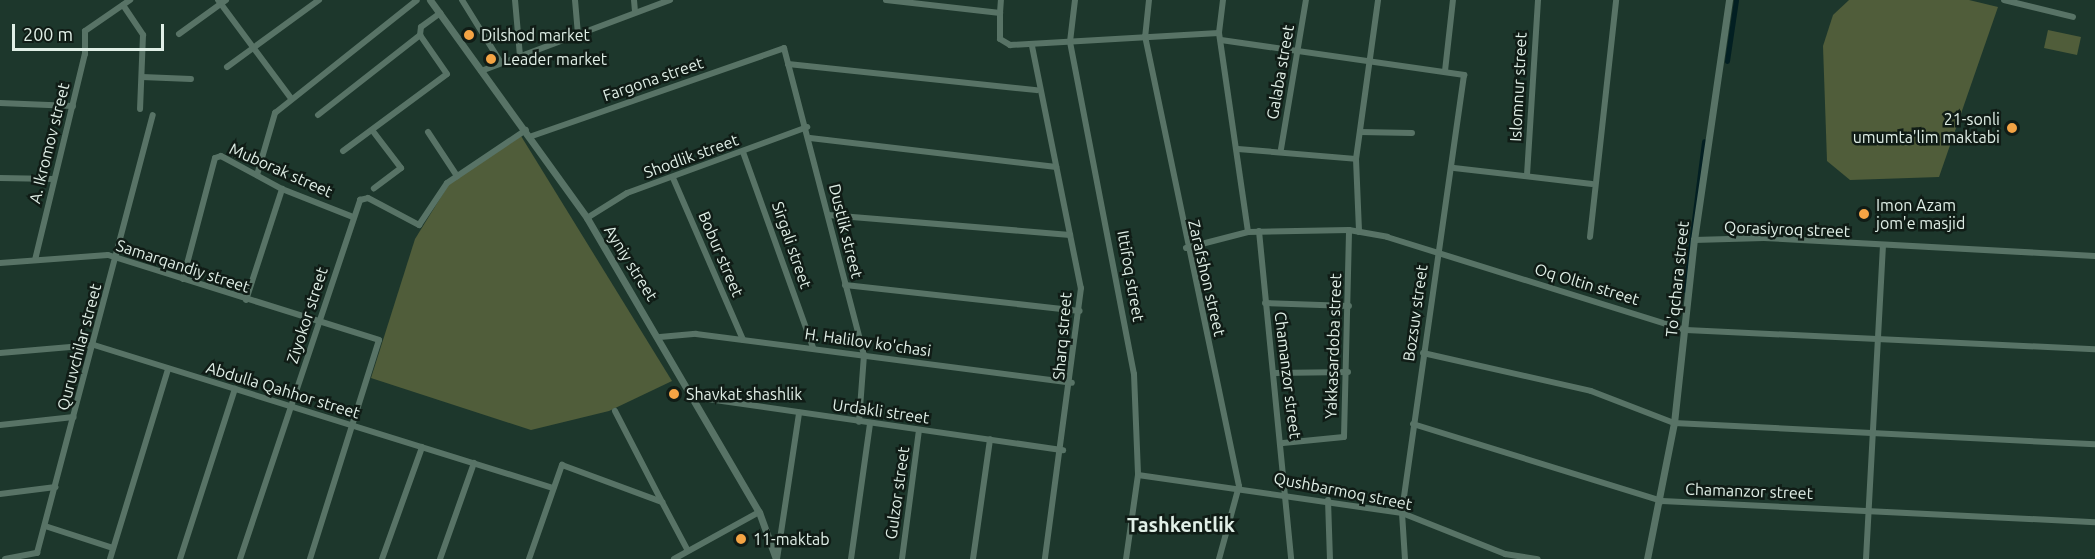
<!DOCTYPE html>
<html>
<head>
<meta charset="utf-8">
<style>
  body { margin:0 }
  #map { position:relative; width:2095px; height:559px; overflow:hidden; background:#1d372c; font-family:Ubuntu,sans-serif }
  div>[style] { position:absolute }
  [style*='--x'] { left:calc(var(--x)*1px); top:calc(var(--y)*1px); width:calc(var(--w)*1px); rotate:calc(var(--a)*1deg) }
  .green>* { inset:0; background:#505d3a }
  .canal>* { height:5px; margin:-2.5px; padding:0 2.5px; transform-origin:2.5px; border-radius:2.5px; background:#021f22 }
  .minor>* { height:6px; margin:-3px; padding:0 3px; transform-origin:3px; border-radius:3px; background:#587366 }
  .tertiary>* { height:7px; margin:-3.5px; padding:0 3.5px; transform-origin:3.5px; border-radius:3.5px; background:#587366 }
  .dots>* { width:16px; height:16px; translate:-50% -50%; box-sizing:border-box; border:3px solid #101c16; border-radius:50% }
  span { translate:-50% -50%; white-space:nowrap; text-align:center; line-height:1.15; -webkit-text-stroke:5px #101c16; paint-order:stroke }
  .poi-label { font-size:16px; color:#e0efe7 }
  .left { translate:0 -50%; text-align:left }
  .right { translate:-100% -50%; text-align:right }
  .street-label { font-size:16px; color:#e0efe7 }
  .quarter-label { font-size:20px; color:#e0efe7; font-weight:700 }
  .scale { position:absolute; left:12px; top:24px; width:152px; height:27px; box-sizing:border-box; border:3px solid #e0efe7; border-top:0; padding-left:8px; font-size:18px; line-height:21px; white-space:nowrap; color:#e0efe7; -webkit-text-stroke:4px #101c16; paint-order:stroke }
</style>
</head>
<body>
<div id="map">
  <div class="green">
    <i style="clip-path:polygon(1849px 0,1969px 0,1998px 7px,1939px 177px,1850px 180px,1827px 161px,1823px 46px,1833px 15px)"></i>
    <i style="clip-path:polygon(2048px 30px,2081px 37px,2077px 55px,2044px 48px)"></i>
    <i style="clip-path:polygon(521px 136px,672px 381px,609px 411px,531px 430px,371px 378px,415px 239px,449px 184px)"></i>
  </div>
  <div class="canal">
    <i style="--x:1727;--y:61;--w:62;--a:-81.6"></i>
    <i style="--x:1685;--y:290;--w:150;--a:-82.7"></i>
  </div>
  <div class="minor">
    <i style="--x:218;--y:0;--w:121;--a:53.4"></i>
    <i style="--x:462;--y:0;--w:74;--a:58.2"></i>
    <i style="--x:515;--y:0;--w:56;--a:84.9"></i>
    <i style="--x:575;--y:0;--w:33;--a:85"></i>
    <i style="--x:634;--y:0;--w:12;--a:85"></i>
    <i style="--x:886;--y:0;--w:115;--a:6.5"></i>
    <i style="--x:1000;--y:13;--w:26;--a:90"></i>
    <i style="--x:1000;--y:39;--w:12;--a:31"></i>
    <i style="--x:1010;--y:45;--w:209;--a:-3.3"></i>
    <i style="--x:1075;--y:0;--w:42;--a:96.8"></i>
    <i style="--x:1070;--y:42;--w:338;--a:79.1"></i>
    <i style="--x:1134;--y:374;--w:101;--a:87.7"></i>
    <i style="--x:1138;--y:475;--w:85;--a:98.1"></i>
    <i style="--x:1149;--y:0;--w:36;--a:96"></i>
    <i style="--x:1145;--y:36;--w:460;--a:78.2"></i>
    <i style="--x:1239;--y:486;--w:76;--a:105.3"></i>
    <i style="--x:1223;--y:0;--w:33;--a:97"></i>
    <i style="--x:1219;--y:33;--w:201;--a:81.7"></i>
    <i style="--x:2004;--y:0;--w:71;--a:13.8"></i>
    <i style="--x:123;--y:5;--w:36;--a:56"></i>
    <i style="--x:143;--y:35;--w:74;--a:92.3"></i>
    <i style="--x:1000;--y:13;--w:13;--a:-86"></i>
    <i style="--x:179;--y:34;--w:58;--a:-35.9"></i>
    <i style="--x:1221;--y:40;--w:246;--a:8.2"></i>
    <i style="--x:1464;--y:75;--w:442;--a:98.1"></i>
    <i style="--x:1402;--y:513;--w:46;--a:86.3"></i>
    <i style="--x:1032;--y:46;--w:247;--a:78.6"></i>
    <i style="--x:1081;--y:288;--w:273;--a:97.6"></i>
    <i style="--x:788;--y:64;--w:250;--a:6"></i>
    <i style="--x:227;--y:67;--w:114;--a:-36.1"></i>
    <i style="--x:481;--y:71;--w:202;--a:-20.6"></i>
    <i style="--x:1445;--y:71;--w:71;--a:-83.6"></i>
    <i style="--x:142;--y:77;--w:49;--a:2.3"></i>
    <i style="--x:0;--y:103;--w:73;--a:2.4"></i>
    <i style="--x:318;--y:115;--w:130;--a:-38.1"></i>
    <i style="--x:372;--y:130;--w:48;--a:52.7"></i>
    <i style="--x:401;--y:168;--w:34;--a:143"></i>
    <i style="--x:428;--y:132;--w:53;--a:56.6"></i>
    <i style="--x:1360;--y:132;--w:52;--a:1.1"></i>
    <i style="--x:532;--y:136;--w:267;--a:-19.2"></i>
    <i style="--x:784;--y:48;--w:317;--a:75.4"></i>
    <i style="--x:864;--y:355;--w:67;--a:94.3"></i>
    <i style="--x:810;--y:138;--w:248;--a:6.7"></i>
    <i style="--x:1238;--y:149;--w:118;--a:4.8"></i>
    <i style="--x:1356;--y:159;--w:161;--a:-82.1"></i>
    <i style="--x:1281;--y:149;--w:151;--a:-80.5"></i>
    <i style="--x:343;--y:151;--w:129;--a:-36.5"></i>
    <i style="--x:447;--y:74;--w:47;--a:-124.7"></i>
    <i style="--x:420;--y:35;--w:8;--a:-83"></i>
    <i style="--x:421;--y:27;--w:24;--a:-36"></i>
    <i style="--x:743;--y:152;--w:208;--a:70.3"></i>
    <i style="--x:1356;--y:159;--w:73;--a:87.6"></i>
    <i style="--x:1454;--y:168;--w:139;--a:6.6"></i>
    <i style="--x:257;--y:175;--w:65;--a:-73.8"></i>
    <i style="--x:275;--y:113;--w:181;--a:-38.5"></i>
    <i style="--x:1527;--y:175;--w:175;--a:-86.4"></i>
    <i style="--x:0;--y:178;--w:54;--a:1.1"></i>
    <i style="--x:673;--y:178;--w:176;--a:66.6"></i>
    <i style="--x:828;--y:215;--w:243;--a:4.7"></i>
    <i style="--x:587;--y:218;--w:47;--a:-32"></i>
    <i style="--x:627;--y:193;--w:192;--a:-20.1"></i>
    <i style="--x:1259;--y:231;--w:330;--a:84.4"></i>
    <i style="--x:1590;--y:237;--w:238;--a:-83.7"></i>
    <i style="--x:1694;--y:240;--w:70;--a:-1.6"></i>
    <i style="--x:1764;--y:238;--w:331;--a:3.1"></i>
    <i style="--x:1186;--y:248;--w:64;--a:-14.5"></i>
    <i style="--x:1248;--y:232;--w:101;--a:-1.1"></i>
    <i style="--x:1349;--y:230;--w:39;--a:10"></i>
    <i style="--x:1387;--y:237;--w:313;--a:17.3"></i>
    <i style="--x:1686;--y:330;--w:409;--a:2.7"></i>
    <i style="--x:35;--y:260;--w:212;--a:-76.4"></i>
    <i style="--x:85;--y:54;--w:23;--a:-90"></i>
    <i style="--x:85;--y:31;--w:55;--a:-34.6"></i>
    <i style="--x:0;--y:263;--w:108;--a:-4.2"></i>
    <i style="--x:108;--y:255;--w:284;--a:17.4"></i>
    <i style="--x:379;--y:340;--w:230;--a:107.5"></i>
    <i style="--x:183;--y:279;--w:125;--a:-75.2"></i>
    <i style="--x:215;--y:158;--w:6;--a:-18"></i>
    <i style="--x:221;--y:156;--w:69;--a:28.4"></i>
    <i style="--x:282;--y:189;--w:76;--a:21.5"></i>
    <i style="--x:845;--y:285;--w:236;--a:6.3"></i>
    <i style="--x:246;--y:300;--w:117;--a:-72"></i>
    <i style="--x:1265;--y:303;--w:84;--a:2"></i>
    <i style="--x:660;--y:337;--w:36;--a:-5"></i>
    <i style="--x:696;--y:334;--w:379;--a:7.4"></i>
    <i style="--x:0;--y:353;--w:94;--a:-4.9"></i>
    <i style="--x:94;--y:345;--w:481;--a:17.3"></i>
    <i style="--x:1423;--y:353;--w:172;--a:12.7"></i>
    <i style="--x:1591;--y:391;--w:89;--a:21.1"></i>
    <i style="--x:1674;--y:423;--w:422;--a:2.9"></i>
    <i style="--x:1275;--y:373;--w:73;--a:-0.8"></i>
    <i style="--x:694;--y:397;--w:373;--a:8.2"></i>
    <i style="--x:615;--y:411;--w:102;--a:62.7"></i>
    <i style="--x:1413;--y:424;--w:261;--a:17.2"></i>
    <i style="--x:1662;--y:501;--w:434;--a:2.8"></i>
    <i style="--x:0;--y:425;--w:74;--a:-6.2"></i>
    <i style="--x:1283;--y:443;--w:61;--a:-5.6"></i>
    <i style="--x:1344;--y:437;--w:207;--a:-88.6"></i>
    <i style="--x:1138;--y:475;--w:267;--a:8.2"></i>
    <i style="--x:1402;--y:513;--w:111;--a:21.7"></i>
    <i style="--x:1505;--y:554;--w:33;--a:9"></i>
    <i style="--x:0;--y:494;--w:56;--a:-7.1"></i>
    <i style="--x:1328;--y:500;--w:59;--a:88.1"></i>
    <i style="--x:45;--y:526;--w:71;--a:17.9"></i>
    <i style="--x:5;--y:559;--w:33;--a:-11"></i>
    <i style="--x:37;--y:553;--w:453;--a:-75.2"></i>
    <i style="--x:110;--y:559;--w:199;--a:-73"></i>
    <i style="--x:180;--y:559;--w:179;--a:-72.1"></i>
    <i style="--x:240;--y:559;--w:379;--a:-71.5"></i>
    <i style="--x:360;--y:200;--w:8;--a:-14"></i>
    <i style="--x:368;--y:198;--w:58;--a:27.9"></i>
    <i style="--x:419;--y:225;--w:50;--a:-56.3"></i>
    <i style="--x:447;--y:183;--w:95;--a:-33.9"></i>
    <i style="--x:382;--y:559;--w:119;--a:-70.3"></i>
    <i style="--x:440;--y:559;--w:102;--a:-70.5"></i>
    <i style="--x:529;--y:559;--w:100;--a:-70.7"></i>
    <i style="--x:562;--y:465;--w:107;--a:20.3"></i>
    <i style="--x:662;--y:502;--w:53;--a:62"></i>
    <i style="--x:674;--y:559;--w:97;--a:-28.9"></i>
    <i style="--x:777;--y:559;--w:148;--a:-81.4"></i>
    <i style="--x:851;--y:559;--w:137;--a:-82"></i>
    <i style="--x:902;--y:559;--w:130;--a:-82.5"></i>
    <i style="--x:973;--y:559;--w:121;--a:-81.9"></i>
    <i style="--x:1866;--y:559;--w:313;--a:-86.9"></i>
  </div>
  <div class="tertiary">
    <i style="--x:430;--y:0;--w:269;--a:54.2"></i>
    <i style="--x:587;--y:218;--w:341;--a:59.7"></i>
    <i style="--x:759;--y:512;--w:50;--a:70.1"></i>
    <i style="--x:1647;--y:559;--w:139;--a:-78.8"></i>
    <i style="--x:1674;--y:423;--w:184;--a:-83.8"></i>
    <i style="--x:1694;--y:240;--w:243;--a:-81.7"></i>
  </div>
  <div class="dots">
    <i style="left:469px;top:35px;background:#f4a444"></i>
    <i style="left:491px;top:59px;background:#f4a444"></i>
    <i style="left:2012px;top:128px;background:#f4a444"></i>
    <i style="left:1864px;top:214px;background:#f4a444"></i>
    <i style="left:674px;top:394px;background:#f4a444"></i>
    <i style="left:741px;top:539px;background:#f4a444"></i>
  </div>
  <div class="poi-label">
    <span class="left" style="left:481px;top:35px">Dilshod market</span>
    <span class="left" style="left:503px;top:59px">Leader market</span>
    <span class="right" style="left:2000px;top:128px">21-sonli<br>umumta'lim maktabi</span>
    <span class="left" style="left:1876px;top:214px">Imon Azam<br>jom'e masjid</span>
    <span class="left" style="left:686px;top:394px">Shavkat shashlik</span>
    <span class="left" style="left:753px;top:539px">11-maktab</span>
  </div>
  <div class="street-label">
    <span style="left:1280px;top:72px;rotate:-80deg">Galaba street</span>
    <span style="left:653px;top:79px;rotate:-19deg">Fargona street</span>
    <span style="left:1518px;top:87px;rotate:-87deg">Islomnur street</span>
    <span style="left:49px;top:143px;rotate:-76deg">A. Ikromov street</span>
    <span style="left:691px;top:156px;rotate:-20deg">Shodlik street</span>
    <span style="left:281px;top:170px;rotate:24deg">Muborak street</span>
    <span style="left:1787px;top:229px;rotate:2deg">Qorasiyroq street</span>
    <span style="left:846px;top:231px;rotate:76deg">Dustlik street</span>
    <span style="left:792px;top:245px;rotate:71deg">Sirgali street</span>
    <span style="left:721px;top:254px;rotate:67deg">Bobur street</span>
    <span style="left:631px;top:263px;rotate:58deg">Ayniy street</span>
    <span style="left:183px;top:266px;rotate:18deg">Samarqandiy street</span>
    <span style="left:1131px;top:276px;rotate:80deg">Ittifoq street</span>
    <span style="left:1207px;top:278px;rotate:77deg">Zarafshon street</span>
    <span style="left:1677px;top:279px;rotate:-84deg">To'qchara street</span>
    <span style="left:1587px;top:284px;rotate:17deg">Oq Oltin street</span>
    <span style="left:1415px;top:313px;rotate:-82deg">Bozsuv street</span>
    <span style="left:307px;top:315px;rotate:-72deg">Ziyokor street</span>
    <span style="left:1062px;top:336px;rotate:-85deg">Sharq street</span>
    <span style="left:868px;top:342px;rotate:8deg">H. Halilov ko'chasi</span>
    <span style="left:1333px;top:346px;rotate:-88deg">Yakkasardoba street</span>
    <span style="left:79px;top:347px;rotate:-75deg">Quruvchilar street</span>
    <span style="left:1288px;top:375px;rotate:83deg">Chamanzor street</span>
    <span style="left:283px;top:390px;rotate:17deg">Abdulla Qahhor street</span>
    <span style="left:881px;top:411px;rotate:8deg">Urdakli street</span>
    <span style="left:1343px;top:491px;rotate:11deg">Qushbarmoq street</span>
    <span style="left:1749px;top:491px;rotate:2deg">Chamanzor street</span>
    <span style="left:897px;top:493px;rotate:-82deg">Gulzor street</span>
  </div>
  <div class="quarter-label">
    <span style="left:1181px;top:524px">Tashkentlik</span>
  </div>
  <div class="scale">200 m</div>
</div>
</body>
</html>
